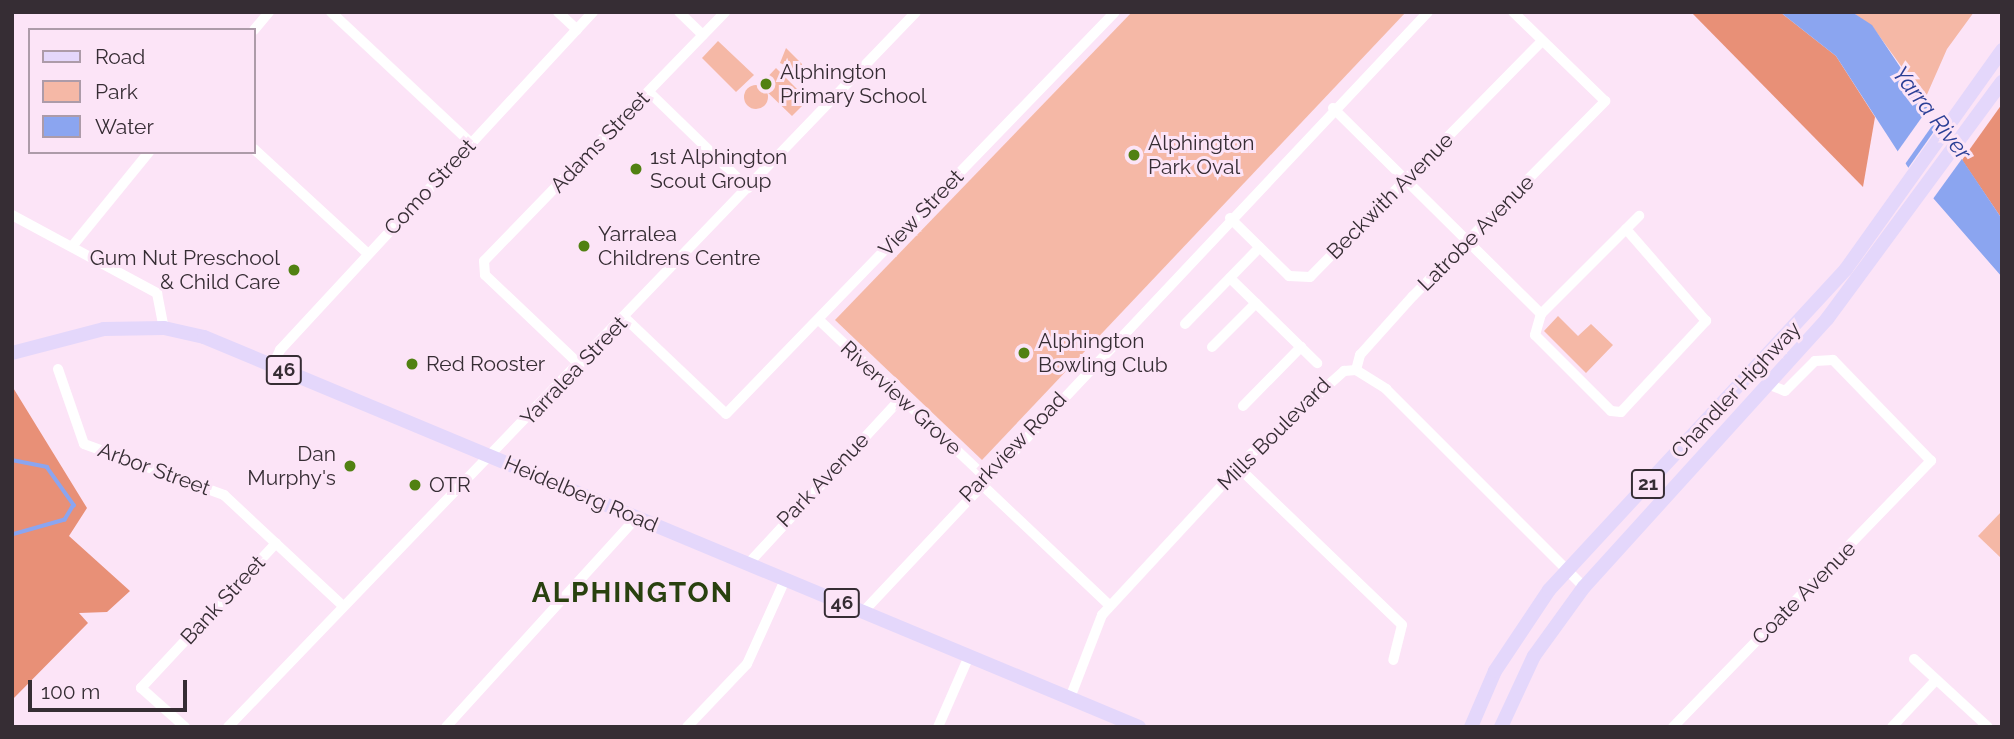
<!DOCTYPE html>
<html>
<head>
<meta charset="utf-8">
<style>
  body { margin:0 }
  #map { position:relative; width:2014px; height:739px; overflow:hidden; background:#fce4f7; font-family:Raleway,sans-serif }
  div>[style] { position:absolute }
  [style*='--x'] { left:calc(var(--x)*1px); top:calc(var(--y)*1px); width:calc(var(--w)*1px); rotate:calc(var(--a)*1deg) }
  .green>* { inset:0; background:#f5b8a6 }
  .round { border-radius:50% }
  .forest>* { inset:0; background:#e89077 }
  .water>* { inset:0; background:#8ba5f0 }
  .pier>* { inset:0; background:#fce4f7 }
  .stream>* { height:3.5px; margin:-1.75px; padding:0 1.75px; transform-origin:1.75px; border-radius:1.75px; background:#8ba5f0 }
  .minor>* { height:10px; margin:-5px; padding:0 5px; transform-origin:5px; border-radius:5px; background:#fff }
  .major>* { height:14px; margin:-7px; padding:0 7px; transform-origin:7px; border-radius:7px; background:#e4d7fb }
  .dots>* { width:19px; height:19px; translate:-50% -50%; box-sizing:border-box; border:4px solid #fce4f7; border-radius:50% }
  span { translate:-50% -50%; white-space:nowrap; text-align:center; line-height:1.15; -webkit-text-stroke:6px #fce4f7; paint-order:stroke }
  .shield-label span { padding:2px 5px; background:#fce4f7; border:2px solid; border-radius:5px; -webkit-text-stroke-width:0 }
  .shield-label { font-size:19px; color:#362d34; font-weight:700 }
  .poi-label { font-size:21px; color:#362d34 }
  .left { translate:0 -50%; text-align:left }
  .right { translate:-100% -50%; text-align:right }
  .street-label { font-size:21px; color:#362d34 }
  .water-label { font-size:23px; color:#2b3f96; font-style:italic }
  .district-label { font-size:28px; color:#29410f; font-weight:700; letter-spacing:2px }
  .frame { position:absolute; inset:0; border:14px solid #362d34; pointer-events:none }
  .legend { position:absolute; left:28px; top:28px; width:228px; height:126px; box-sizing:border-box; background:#fce4f7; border:2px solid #ad9ba9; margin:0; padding:9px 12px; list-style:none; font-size:21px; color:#362d34 }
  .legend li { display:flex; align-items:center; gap:14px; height:35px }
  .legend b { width:35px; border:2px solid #ad9ba9 }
  .scale { position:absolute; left:28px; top:680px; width:159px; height:32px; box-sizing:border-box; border:4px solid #362d34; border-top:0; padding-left:9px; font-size:21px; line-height:24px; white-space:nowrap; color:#362d34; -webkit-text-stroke:5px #fce4f7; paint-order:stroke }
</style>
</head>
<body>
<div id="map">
  <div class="green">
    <i style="clip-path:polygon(1132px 12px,1406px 12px,982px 460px,835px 320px)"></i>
    <i style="clip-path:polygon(1852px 12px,1974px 12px,1947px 49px,1925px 99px,1872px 26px)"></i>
    <i style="clip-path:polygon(718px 41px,754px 75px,736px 92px,702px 58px)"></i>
    <i style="clip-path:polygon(786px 48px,802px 64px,800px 72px,780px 63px)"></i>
    <i style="clip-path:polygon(776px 68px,808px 100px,792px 116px,760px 85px)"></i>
    <i class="round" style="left:744px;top:85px;width:24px;height:24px"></i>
    <i style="clip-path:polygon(1558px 316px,1578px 336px,1591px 324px,1613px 345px,1586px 373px,1544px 331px)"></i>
    <i style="clip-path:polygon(2002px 511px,2002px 559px,1978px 536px)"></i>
  </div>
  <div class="forest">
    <i style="clip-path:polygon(1691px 12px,1780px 12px,1836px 56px,1875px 117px,1863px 187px)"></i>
    <i style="clip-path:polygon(2002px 104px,2002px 219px,1962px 160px)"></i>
    <i style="clip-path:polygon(12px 386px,87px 508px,69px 536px,130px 591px,107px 612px,79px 613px,88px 623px,12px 700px)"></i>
  </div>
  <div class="water">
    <i style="clip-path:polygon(1780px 12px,1852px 12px,1872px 25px,2002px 219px,2002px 277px,1913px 175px,1836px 56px)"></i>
  </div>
  <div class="pier">
    <i style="clip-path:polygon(1932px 103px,1939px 116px,1903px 167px,1895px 155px)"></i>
    <i style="clip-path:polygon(1942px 120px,1964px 156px,1930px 203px,1906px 171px)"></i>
  </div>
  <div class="stream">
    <i style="--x:12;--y:460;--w:36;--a:11"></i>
    <i style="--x:47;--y:467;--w:47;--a:54.6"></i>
    <i style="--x:74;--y:505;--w:17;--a:121"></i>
    <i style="--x:65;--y:520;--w:55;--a:164.2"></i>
  </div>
  <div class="minor">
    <i style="--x:331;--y:12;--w:192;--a:43.1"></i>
    <i style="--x:558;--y:12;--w:26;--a:43"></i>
    <i style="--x:679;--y:12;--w:33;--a:44"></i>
    <i style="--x:254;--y:30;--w:23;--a:-50"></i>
    <i style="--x:649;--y:92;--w:138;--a:44.1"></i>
    <i style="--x:1333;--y:108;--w:293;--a:44.7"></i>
    <i style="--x:1541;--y:314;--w:22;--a:106"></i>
    <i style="--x:1535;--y:335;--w:107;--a:45"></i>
    <i style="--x:1611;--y:411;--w:10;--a:6"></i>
    <i style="--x:1621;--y:412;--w:125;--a:-47"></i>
    <i style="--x:1706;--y:321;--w:122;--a:-131"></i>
    <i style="--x:254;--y:149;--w:155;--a:42.6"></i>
    <i style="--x:12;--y:215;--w:165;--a:28.3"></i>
    <i style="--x:157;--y:293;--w:36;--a:79"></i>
    <i style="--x:1230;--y:218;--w:83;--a:44.5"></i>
    <i style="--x:1289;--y:276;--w:21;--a:3"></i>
    <i style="--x:1310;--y:277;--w:331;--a:-45.5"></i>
    <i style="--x:74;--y:244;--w:119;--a:-50.8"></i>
    <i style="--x:1230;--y:278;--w:122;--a:44.3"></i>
    <i style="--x:1541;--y:314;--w:139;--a:-45"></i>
    <i style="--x:625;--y:318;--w:139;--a:43.5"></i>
    <i style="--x:726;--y:414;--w:559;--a:-45.94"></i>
    <i style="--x:819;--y:320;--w:227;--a:43.4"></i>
    <i style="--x:1185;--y:324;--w:107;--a:-45.8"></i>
    <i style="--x:1212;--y:347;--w:62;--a:-45"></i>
    <i style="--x:273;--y:365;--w:17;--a:-65"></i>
    <i style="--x:280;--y:350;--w:461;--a:-47.2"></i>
    <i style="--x:580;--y:365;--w:131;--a:-136.5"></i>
    <i style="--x:485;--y:275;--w:14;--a:-94"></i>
    <i style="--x:484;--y:261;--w:347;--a:-45.9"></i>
    <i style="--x:58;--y:369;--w:79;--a:70.9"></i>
    <i style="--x:84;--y:444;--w:149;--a:20"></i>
    <i style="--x:224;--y:495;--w:163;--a:43"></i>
    <i style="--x:1356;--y:370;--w:16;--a:-75"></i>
    <i style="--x:1360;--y:355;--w:79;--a:-48.1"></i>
    <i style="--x:1413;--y:296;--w:274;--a:-45.4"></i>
    <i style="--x:1605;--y:101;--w:128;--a:-135.9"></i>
    <i style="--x:1243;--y:406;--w:83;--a:-45.5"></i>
    <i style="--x:1239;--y:468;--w:226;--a:43.9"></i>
    <i style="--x:1402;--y:625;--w:36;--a:104"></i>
    <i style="--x:979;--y:482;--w:180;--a:43.4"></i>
    <i style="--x:748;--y:564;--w:226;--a:-47.3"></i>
    <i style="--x:863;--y:612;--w:824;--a:-46.72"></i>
    <i style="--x:1914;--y:659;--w:100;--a:42.6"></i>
    <i style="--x:1070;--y:698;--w:89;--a:-68.9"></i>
    <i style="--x:1102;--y:615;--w:219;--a:-47.2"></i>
    <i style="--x:1251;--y:454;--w:125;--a:-41.7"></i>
    <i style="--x:1344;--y:371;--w:12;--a:-5"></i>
    <i style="--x:1356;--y:370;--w:36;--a:32"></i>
    <i style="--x:1386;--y:389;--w:280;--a:45"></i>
    <i style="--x:185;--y:727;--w:59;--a:-138.4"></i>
    <i style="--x:141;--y:688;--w:198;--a:-47"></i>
    <i style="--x:228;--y:727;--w:992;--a:-46.1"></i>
    <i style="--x:446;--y:727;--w:282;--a:-47.7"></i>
    <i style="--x:687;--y:727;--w:87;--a:-46.4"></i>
    <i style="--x:747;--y:664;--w:92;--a:-65.7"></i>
    <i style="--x:938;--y:727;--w:77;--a:-66.4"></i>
    <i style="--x:1673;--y:727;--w:371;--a:-45.9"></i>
    <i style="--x:1931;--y:461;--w:141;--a:-134.1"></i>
    <i style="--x:1833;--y:360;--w:18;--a:177"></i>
    <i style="--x:1815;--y:361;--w:42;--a:135"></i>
    <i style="--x:1785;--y:391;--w:18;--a:-158"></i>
    <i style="--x:1892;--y:727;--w:64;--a:-46.9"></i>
  </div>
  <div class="major">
    <i style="--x:12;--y:353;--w:95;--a:-14.6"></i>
    <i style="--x:104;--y:329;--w:60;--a:-1"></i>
    <i style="--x:164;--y:328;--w:41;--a:12.7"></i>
    <i style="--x:204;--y:337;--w:1013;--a:22.64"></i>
    <i style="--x:1471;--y:727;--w:61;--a:-66.8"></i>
    <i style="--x:1495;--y:671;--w:97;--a:-56.3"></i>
    <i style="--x:1549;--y:590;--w:437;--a:-47.2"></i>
    <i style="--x:1846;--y:269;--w:269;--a:-54.5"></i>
    <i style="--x:1501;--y:727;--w:78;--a:-65.1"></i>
    <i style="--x:1534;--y:656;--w:85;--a:-54.1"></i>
    <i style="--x:1584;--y:587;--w:362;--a:-47.8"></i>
    <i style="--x:1827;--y:319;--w:295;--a:-53.6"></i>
  </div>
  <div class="dots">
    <i style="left:766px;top:84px;background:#518112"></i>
    <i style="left:1134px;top:155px;background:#518112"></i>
    <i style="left:636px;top:169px;background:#518112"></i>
    <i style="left:584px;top:246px;background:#518112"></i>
    <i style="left:294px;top:270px;background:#518112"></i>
    <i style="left:1024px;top:353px;background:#518112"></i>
    <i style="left:412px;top:364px;background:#518112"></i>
    <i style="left:350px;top:466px;background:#518112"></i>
    <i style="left:415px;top:485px;background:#518112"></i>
  </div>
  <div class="shield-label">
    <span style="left:284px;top:370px">46</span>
    <span style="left:1648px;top:484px">21</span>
    <span style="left:842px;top:603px">46</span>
  </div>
  <div class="poi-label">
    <span class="left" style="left:780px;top:84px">Alphington<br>Primary School</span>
    <span class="left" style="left:1148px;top:155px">Alphington<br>Park Oval</span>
    <span class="left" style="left:650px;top:169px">1st Alphington<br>Scout Group</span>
    <span class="left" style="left:598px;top:246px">Yarralea<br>Childrens Centre</span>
    <span class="right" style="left:280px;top:270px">Gum Nut Preschool<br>&amp; Child Care</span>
    <span class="left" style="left:1038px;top:353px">Alphington<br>Bowling Club</span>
    <span class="left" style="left:426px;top:364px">Red Rooster</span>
    <span class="right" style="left:336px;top:466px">Dan<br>Murphy's</span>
    <span class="left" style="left:429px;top:485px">OTR</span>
  </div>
  <div class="street-label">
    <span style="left:600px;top:142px;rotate:-46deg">Adams Street</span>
    <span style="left:430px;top:187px;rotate:-47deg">Como Street</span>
    <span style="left:1390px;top:196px;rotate:-45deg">Beckwith Avenue</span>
    <span style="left:921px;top:213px;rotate:-46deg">View Street</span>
    <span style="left:1476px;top:233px;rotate:-45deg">Latrobe Avenue</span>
    <span style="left:574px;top:371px;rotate:-46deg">Yarralea Street</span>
    <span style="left:1736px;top:390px;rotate:-47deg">Chandler Highway</span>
    <span style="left:901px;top:398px;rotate:43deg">Riverview Grove</span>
    <span style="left:1274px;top:434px;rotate:-45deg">Mills Boulevard</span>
    <span style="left:1013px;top:447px;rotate:-46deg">Parkview Road</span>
    <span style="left:154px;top:469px;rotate:20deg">Arbor Street</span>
    <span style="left:823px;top:480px;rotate:-46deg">Park Avenue</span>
    <span style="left:581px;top:494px;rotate:23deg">Heidelberg Road</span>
    <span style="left:1804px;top:593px;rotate:-45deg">Coate Avenue</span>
    <span style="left:223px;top:600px;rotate:-47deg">Bank Street</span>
  </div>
  <div class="water-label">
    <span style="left:1932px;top:113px;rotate:52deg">Yarra River</span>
  </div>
  <div class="district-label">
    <span style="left:633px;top:593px">ALPHINGTON</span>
  </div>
  <div class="frame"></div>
  <ul class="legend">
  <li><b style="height:9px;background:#e4d7fb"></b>Road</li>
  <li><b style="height:19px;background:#f5b8a6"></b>Park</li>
  <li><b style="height:19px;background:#8ba5f0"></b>Water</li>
  </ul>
  <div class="scale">100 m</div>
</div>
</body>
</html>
